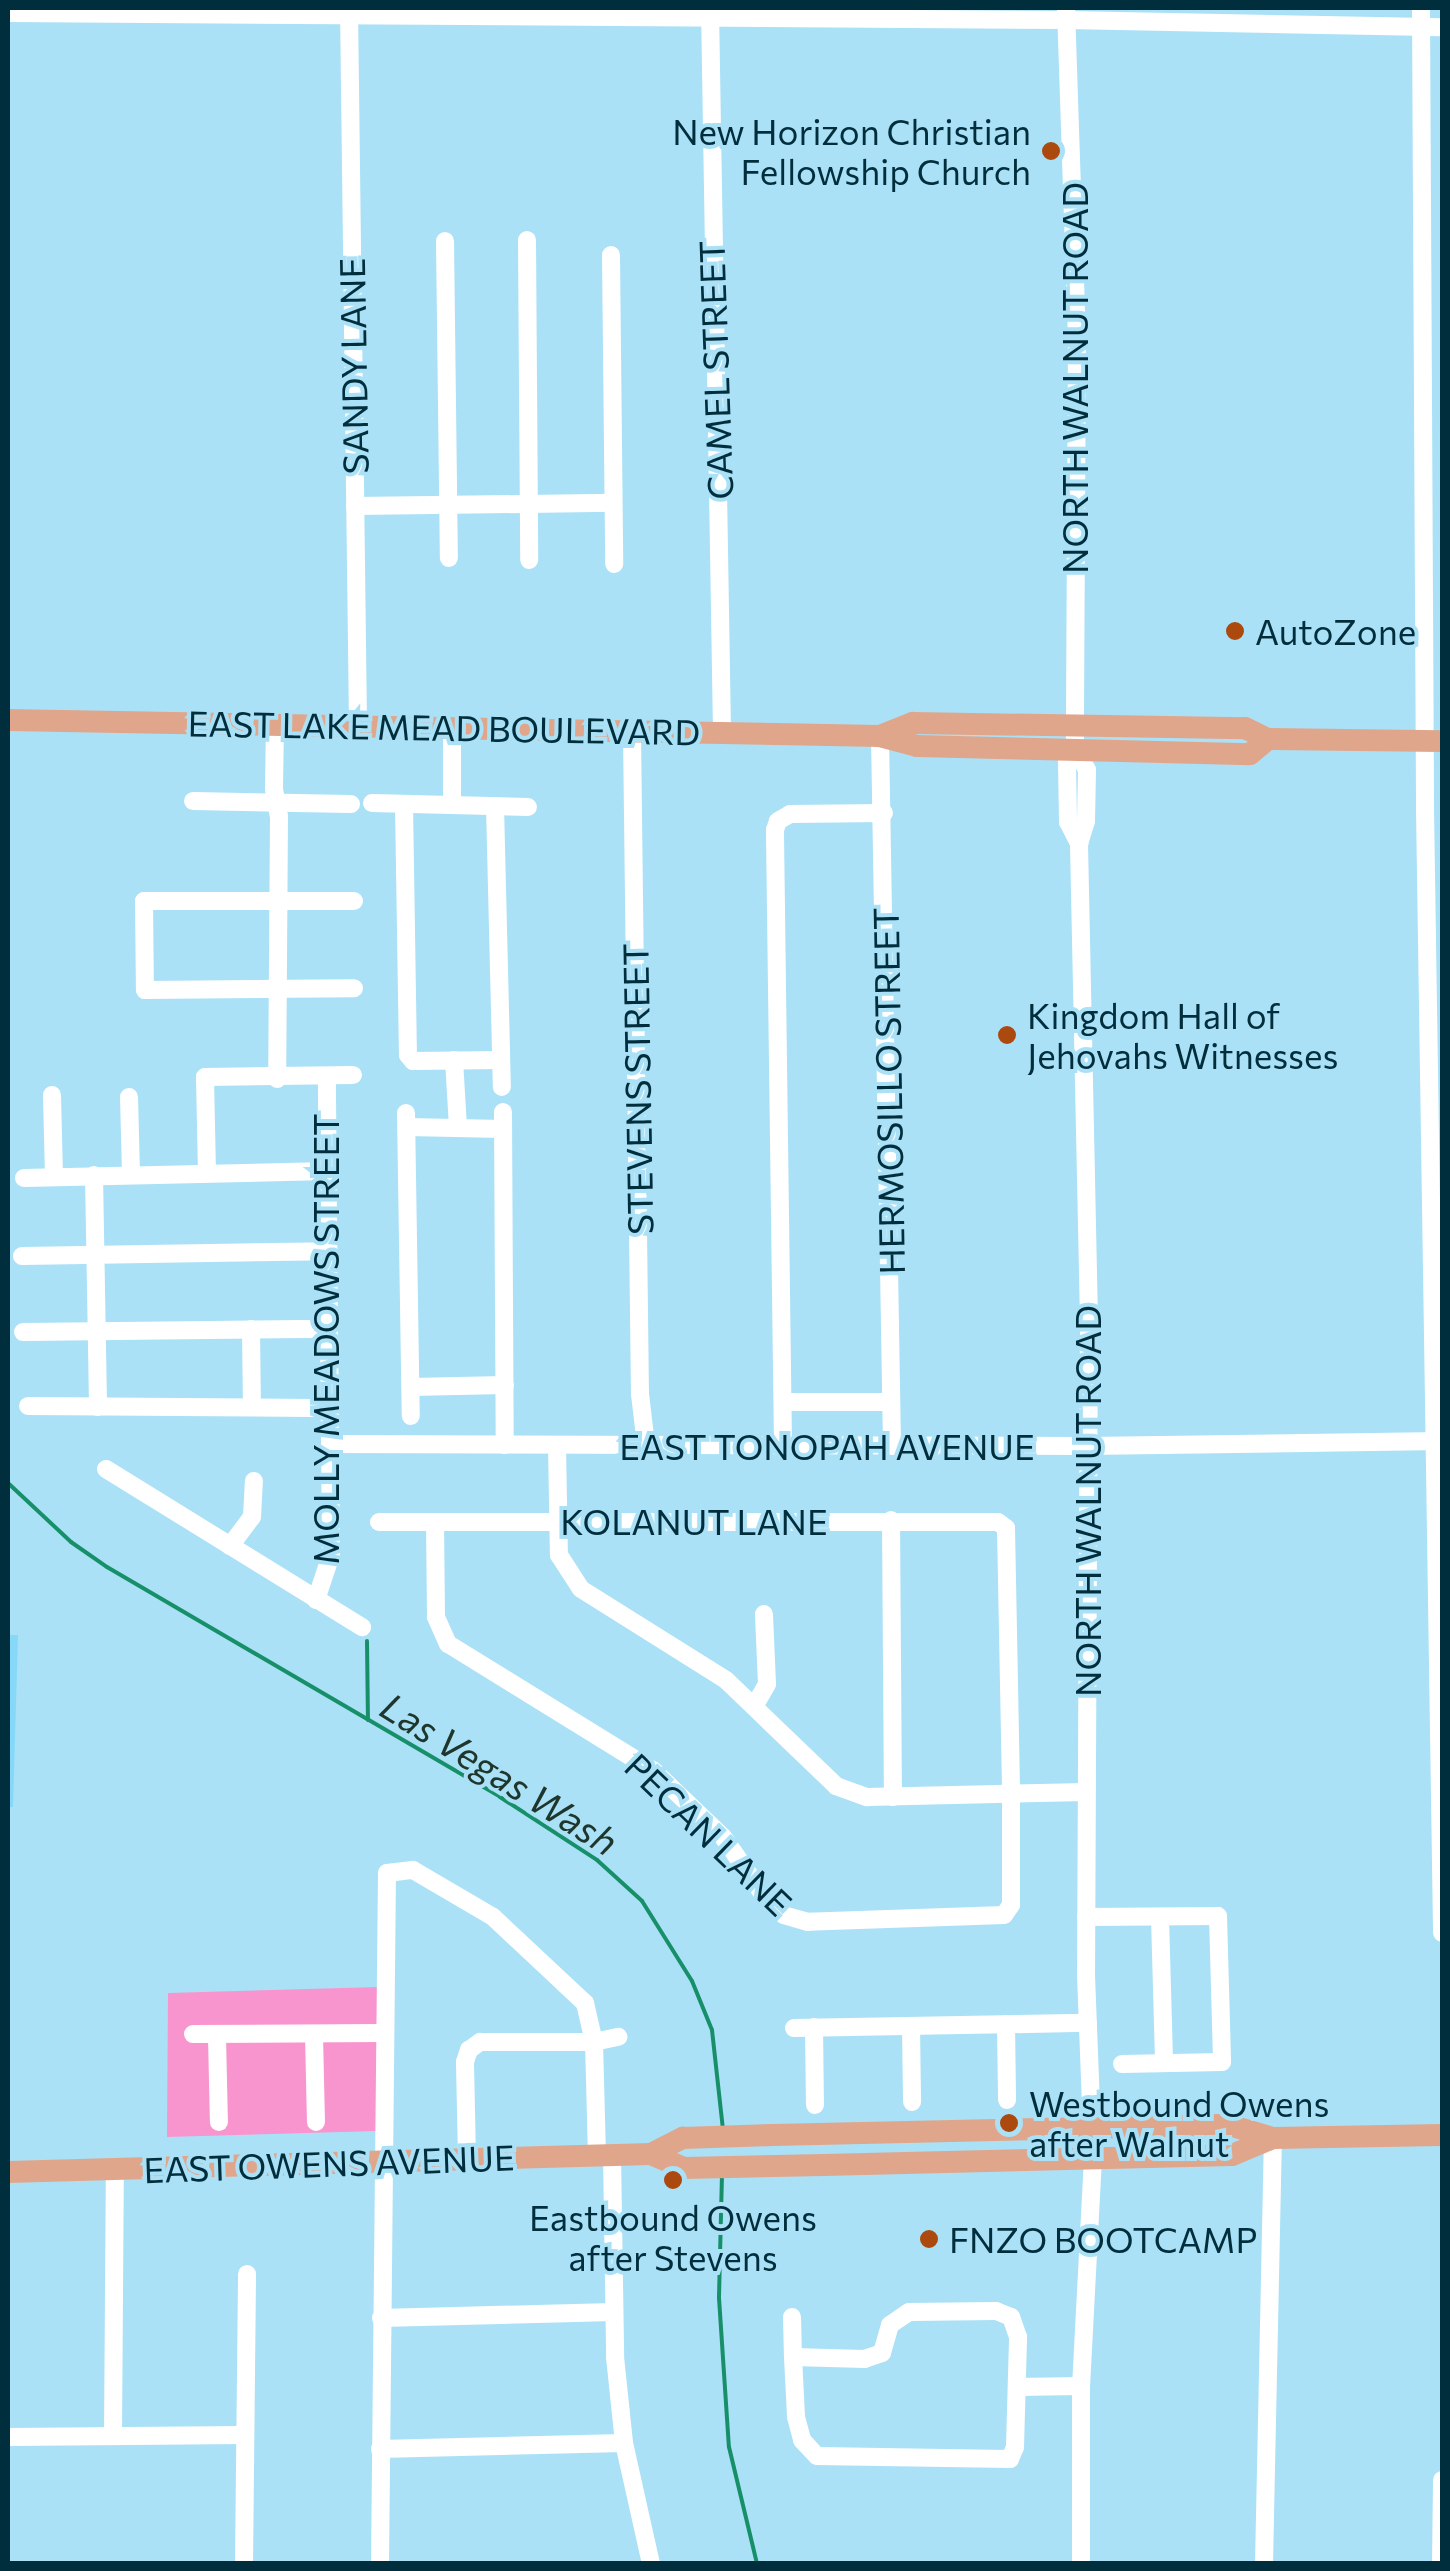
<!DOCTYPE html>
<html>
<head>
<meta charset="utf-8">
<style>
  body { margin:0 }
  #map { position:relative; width:1450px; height:2571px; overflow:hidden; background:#abe1f7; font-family:Commissioner,sans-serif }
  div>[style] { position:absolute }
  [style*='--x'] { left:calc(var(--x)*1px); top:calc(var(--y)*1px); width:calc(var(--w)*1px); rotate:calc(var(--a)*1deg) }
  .built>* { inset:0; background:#86d8f9 }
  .green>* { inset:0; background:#f895ce }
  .stream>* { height:4px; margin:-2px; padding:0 2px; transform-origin:2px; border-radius:2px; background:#17906a }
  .minor>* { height:18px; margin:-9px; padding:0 9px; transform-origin:9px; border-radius:9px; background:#fff }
  .major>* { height:22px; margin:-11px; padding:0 11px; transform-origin:11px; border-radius:11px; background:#e0a68b }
  .dots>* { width:28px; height:28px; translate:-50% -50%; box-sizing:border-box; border:5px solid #abe1f7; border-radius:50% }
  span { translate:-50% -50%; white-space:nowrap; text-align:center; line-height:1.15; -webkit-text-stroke:8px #abe1f7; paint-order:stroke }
  .poi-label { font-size:35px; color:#012e3c }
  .right { translate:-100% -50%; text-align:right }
  .left { translate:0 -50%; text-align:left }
  .street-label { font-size:35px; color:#012e3c }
  .water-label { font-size:38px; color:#1e362c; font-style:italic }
  .frame { position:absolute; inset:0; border:10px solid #012e3c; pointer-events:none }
</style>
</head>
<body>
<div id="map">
  <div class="built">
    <i style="clip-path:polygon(8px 1635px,18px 1635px,13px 1807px,8px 1807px)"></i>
  </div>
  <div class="green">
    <i style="clip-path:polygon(378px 1987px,377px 2131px,167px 2137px,168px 1993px)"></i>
  </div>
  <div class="stream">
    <i style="--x:8;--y:1483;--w:86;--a:43.1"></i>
    <i style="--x:71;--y:1542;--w:44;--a:34.8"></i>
    <i style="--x:107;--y:1567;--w:455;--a:30.3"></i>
    <i style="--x:500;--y:1797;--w:116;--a:33"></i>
    <i style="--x:597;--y:1860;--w:61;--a:42.3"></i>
    <i style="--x:642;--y:1901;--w:94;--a:58"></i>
    <i style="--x:692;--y:1981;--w:53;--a:67.8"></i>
    <i style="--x:712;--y:2030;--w:100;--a:83.7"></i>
    <i style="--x:367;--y:1641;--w:79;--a:89.3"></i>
    <i style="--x:722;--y:2174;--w:124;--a:91.4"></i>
    <i style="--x:719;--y:2298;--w:149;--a:86.2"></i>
    <i style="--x:729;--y:2447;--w:120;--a:76.5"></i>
  </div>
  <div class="minor">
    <i style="--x:349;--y:8;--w:717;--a:89.28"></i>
    <i style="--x:710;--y:8;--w:724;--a:89.05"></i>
    <i style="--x:1066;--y:8;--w:325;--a:88.1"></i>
    <i style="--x:1077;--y:333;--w:416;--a:90.3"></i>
    <i style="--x:1075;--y:749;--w:16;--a:120"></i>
    <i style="--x:1067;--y:763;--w:59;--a:89"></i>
    <i style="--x:1068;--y:822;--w:25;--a:63"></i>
    <i style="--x:1421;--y:8;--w:801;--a:89.71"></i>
    <i style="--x:1425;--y:809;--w:1124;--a:89.13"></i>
    <i style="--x:8;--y:13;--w:1059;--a:0.38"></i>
    <i style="--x:1067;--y:20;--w:375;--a:1.1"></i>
    <i style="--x:527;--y:240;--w:320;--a:89.6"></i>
    <i style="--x:445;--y:241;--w:317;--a:89.3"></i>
    <i style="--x:611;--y:255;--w:309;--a:89.4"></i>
    <i style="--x:355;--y:506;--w:258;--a:-0.7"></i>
    <i style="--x:275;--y:724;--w:65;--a:90.9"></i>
    <i style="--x:274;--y:789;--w:27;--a:80"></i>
    <i style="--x:279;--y:816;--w:263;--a:90.4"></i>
    <i style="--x:452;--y:727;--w:78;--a:90"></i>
    <i style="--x:632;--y:732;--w:662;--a:89.31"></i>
    <i style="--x:640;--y:1394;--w:51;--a:83.3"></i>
    <i style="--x:880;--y:736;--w:710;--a:89.03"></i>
    <i style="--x:1075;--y:749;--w:24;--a:60"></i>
    <i style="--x:1087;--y:770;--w:51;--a:91.1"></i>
    <i style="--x:1086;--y:821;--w:24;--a:107"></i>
    <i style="--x:1079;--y:844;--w:478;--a:88.8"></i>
    <i style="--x:1089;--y:1322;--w:653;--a:90.26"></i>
    <i style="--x:1086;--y:1975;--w:183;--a:87.8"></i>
    <i style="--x:1093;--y:2158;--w:228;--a:93"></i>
    <i style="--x:1081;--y:2386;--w:178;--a:90"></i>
    <i style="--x:193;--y:801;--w:158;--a:1.1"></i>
    <i style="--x:372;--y:803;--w:156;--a:1.5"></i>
    <i style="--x:404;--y:804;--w:251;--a:89.1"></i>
    <i style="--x:408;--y:1055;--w:8;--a:50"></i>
    <i style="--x:413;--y:1061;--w:88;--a:-0.7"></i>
    <i style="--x:495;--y:806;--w:281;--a:88.6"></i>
    <i style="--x:354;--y:901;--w:210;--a:180"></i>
    <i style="--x:144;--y:901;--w:89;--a:89.4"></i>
    <i style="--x:145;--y:990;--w:209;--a:-0.5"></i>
    <i style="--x:454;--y:1060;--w:68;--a:86.6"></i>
    <i style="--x:52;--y:1095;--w:81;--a:88.6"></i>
    <i style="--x:129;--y:1097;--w:77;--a:88.5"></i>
    <i style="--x:503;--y:1112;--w:333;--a:89.7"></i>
    <i style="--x:406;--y:1113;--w:303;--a:89.1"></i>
    <i style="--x:407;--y:1127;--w:96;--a:1.2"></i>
    <i style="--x:207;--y:1173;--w:96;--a:-91.2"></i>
    <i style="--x:205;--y:1077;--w:148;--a:-0.8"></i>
    <i style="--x:94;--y:1175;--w:232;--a:89"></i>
    <i style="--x:24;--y:1178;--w:304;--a:-1.3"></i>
    <i style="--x:22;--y:1256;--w:307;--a:-0.9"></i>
    <i style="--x:251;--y:1329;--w:78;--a:89.3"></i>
    <i style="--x:23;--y:1332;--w:306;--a:-0.6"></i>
    <i style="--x:411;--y:1387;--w:94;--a:-1.2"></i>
    <i style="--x:783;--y:1402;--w:108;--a:0"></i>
    <i style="--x:28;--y:1406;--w:286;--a:0.4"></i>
    <i style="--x:331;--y:1444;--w:755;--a:0.15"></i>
    <i style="--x:1086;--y:1446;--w:355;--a:-0.8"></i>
    <i style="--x:557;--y:1445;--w:110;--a:89"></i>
    <i style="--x:559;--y:1555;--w:40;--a:57.1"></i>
    <i style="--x:581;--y:1589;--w:171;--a:32.1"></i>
    <i style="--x:726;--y:1680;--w:153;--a:43.9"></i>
    <i style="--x:836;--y:1786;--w:33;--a:20"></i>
    <i style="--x:867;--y:1797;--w:219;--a:-1.3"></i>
    <i style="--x:783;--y:1445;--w:615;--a:-90.75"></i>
    <i style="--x:775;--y:830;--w:9;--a:-72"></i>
    <i style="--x:778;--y:821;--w:14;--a:-30"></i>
    <i style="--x:790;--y:814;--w:94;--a:-0.6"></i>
    <i style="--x:106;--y:1469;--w:301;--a:31.7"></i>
    <i style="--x:891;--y:1520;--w:277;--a:89.6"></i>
    <i style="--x:379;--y:1522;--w:619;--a:0"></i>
    <i style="--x:998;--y:1522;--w:10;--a:37"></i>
    <i style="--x:1006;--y:1528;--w:266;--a:88.9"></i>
    <i style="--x:1011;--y:1794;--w:111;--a:90"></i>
    <i style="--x:1011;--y:1905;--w:12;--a:125"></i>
    <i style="--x:1004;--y:1915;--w:196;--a:178"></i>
    <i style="--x:808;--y:1922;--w:25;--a:-164"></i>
    <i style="--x:784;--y:1915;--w:26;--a:-137"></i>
    <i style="--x:765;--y:1897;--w:73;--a:-125"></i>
    <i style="--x:723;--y:1837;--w:95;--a:-136.3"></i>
    <i style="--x:654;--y:1771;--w:242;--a:-148.3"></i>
    <i style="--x:448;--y:1644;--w:30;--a:-114"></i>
    <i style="--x:436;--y:1617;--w:94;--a:-90.6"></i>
    <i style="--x:230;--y:1546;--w:36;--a:-53"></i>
    <i style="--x:252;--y:1517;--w:36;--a:-87"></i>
    <i style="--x:316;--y:1600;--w:47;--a:-71.6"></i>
    <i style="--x:331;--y:1555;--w:477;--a:-90.5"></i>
    <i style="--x:755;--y:1705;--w:24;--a:-60"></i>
    <i style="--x:767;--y:1684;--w:70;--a:-92.5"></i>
    <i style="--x:1086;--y:1917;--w:132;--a:-0.4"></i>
    <i style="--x:1218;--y:1916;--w:146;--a:88.4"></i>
    <i style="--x:1222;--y:2062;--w:100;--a:178.9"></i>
    <i style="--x:1160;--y:1917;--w:146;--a:88.4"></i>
    <i style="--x:1006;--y:2024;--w:76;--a:89.2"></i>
    <i style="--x:911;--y:2026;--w:76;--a:89.2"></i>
    <i style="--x:814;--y:2027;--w:78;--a:89.3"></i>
    <i style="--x:794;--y:2028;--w:294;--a:-1"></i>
    <i style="--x:193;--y:2034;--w:190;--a:-0.3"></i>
    <i style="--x:314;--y:2035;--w:87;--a:88.7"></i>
    <i style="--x:217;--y:2037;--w:85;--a:88.7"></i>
    <i style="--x:612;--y:2155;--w:202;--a:89.1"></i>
    <i style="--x:615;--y:2357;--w:86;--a:84"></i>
    <i style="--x:624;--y:2443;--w:124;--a:77.4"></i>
    <i style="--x:467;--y:2159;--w:97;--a:-91.2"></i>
    <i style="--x:465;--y:2062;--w:13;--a:-72"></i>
    <i style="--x:469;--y:2050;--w:14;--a:-36"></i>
    <i style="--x:480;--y:2042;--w:114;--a:0"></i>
    <i style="--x:594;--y:2042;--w:25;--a:-12"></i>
    <i style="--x:792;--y:2317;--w:40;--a:88.6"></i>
    <i style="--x:793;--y:2357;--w:60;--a:87.1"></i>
    <i style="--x:796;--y:2417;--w:24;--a:75"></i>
    <i style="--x:802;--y:2440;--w:22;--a:47"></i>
    <i style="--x:817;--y:2456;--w:193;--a:0.9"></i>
    <i style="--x:1010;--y:2459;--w:13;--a:-67"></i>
    <i style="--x:1015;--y:2447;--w:110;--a:-88.4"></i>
    <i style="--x:1018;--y:2337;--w:21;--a:-109"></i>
    <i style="--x:1011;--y:2317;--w:16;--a:-158"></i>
    <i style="--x:996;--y:2311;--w:87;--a:179.3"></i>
    <i style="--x:909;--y:2312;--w:23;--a:146"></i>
    <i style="--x:890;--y:2325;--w:29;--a:106"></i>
    <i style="--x:882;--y:2353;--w:18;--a:161"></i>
    <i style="--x:865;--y:2359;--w:72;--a:-178.4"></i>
    <i style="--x:381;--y:2318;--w:233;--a:-1.5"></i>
    <i style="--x:1017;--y:2387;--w:64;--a:-0.9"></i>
    <i style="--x:113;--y:2436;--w:267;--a:-89.6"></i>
    <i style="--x:8;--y:2437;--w:237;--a:-0.5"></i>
    <i style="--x:380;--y:2449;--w:244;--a:-1.4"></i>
    <i style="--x:244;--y:2564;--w:290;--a:-89.4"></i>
    <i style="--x:380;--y:2564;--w:691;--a:-89.42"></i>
    <i style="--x:387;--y:1873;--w:26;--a:-7"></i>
    <i style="--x:413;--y:1870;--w:93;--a:30.4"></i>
    <i style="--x:493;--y:1917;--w:126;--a:43.1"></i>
    <i style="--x:585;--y:2003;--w:40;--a:77"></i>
    <i style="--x:594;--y:2042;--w:114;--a:88.5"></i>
    <i style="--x:1264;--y:2564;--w:426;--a:-88.8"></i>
    <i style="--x:1441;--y:2564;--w:84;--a:-89.3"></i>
  </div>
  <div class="major">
    <i style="--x:8;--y:720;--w:872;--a:1.05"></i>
    <i style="--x:880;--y:736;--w:38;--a:15"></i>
    <i style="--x:917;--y:746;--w:333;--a:1.4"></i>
    <i style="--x:1250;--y:754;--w:23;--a:-40"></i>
    <i style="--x:880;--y:736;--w:35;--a:-22"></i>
    <i style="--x:913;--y:723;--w:332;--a:0.9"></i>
    <i style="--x:1245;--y:728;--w:25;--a:26"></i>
    <i style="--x:1268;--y:739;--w:174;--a:0.7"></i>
    <i style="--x:651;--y:2154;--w:36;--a:23"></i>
    <i style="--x:684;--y:2168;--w:140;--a:-1.2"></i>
    <i style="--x:824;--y:2165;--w:408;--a:-1.4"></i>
    <i style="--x:1232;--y:2155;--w:44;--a:-22.5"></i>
    <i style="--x:8;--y:2172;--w:643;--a:-1.6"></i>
    <i style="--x:651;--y:2154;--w:36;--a:-27"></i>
    <i style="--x:683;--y:2138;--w:90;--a:-1.9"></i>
    <i style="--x:773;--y:2135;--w:456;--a:-1.3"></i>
    <i style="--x:1229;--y:2125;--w:46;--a:16.5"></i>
    <i style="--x:1273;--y:2138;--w:169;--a:-1"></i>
  </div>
  <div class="dots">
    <i style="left:1051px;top:151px;background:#ac490e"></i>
    <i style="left:1235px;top:631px;background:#ac490e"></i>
    <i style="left:1007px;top:1035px;background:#ac490e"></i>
    <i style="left:1009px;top:2123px;background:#ac490e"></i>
    <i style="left:673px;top:2180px;background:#ac490e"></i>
    <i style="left:929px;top:2239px;background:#ac490e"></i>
  </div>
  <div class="poi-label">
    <span class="right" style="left:1031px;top:151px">New Horizon Christian<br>Fellowship Church</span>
    <span class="left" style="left:1255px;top:631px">AutoZone</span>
    <span class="left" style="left:1027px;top:1035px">Kingdom Hall of<br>Jehovahs Witnesses</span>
    <span class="left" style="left:1029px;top:2123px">Westbound Owens<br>after Walnut</span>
    <span style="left:673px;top:2237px">Eastbound Owens<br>after Stevens</span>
    <span class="left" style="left:949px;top:2239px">FNZO BOOTCAMP</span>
  </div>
  <div class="street-label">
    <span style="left:353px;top:366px;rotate:-91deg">SANDY LANE</span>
    <span style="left:715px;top:370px;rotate:-92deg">CAMEL STREET</span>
    <span style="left:1074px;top:378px;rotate:-90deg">NORTH WALNUT ROAD</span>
    <span style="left:444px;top:727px;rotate:1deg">EAST LAKE MEAD BOULEVARD</span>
    <span style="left:637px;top:1089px;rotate:-91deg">STEVENS STREET</span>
    <span style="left:888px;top:1091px;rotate:-91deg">HERMOSILLO STREET</span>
    <span style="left:325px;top:1339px;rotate:-90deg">MOLLY MEADOWS STREET</span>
    <span style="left:827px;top:1446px">EAST TONOPAH AVENUE</span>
    <span style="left:1087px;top:1501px;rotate:-90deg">NORTH WALNUT ROAD</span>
    <span style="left:694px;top:1521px">KOLANUT LANE</span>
    <span style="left:709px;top:1834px;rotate:44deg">PECAN LANE</span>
    <span style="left:329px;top:2163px;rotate:-2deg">EAST OWENS AVENUE</span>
  </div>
  <div class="water-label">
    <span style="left:500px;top:1773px;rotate:32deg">Las Vegas Wash</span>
  </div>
  <div class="frame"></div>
</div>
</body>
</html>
